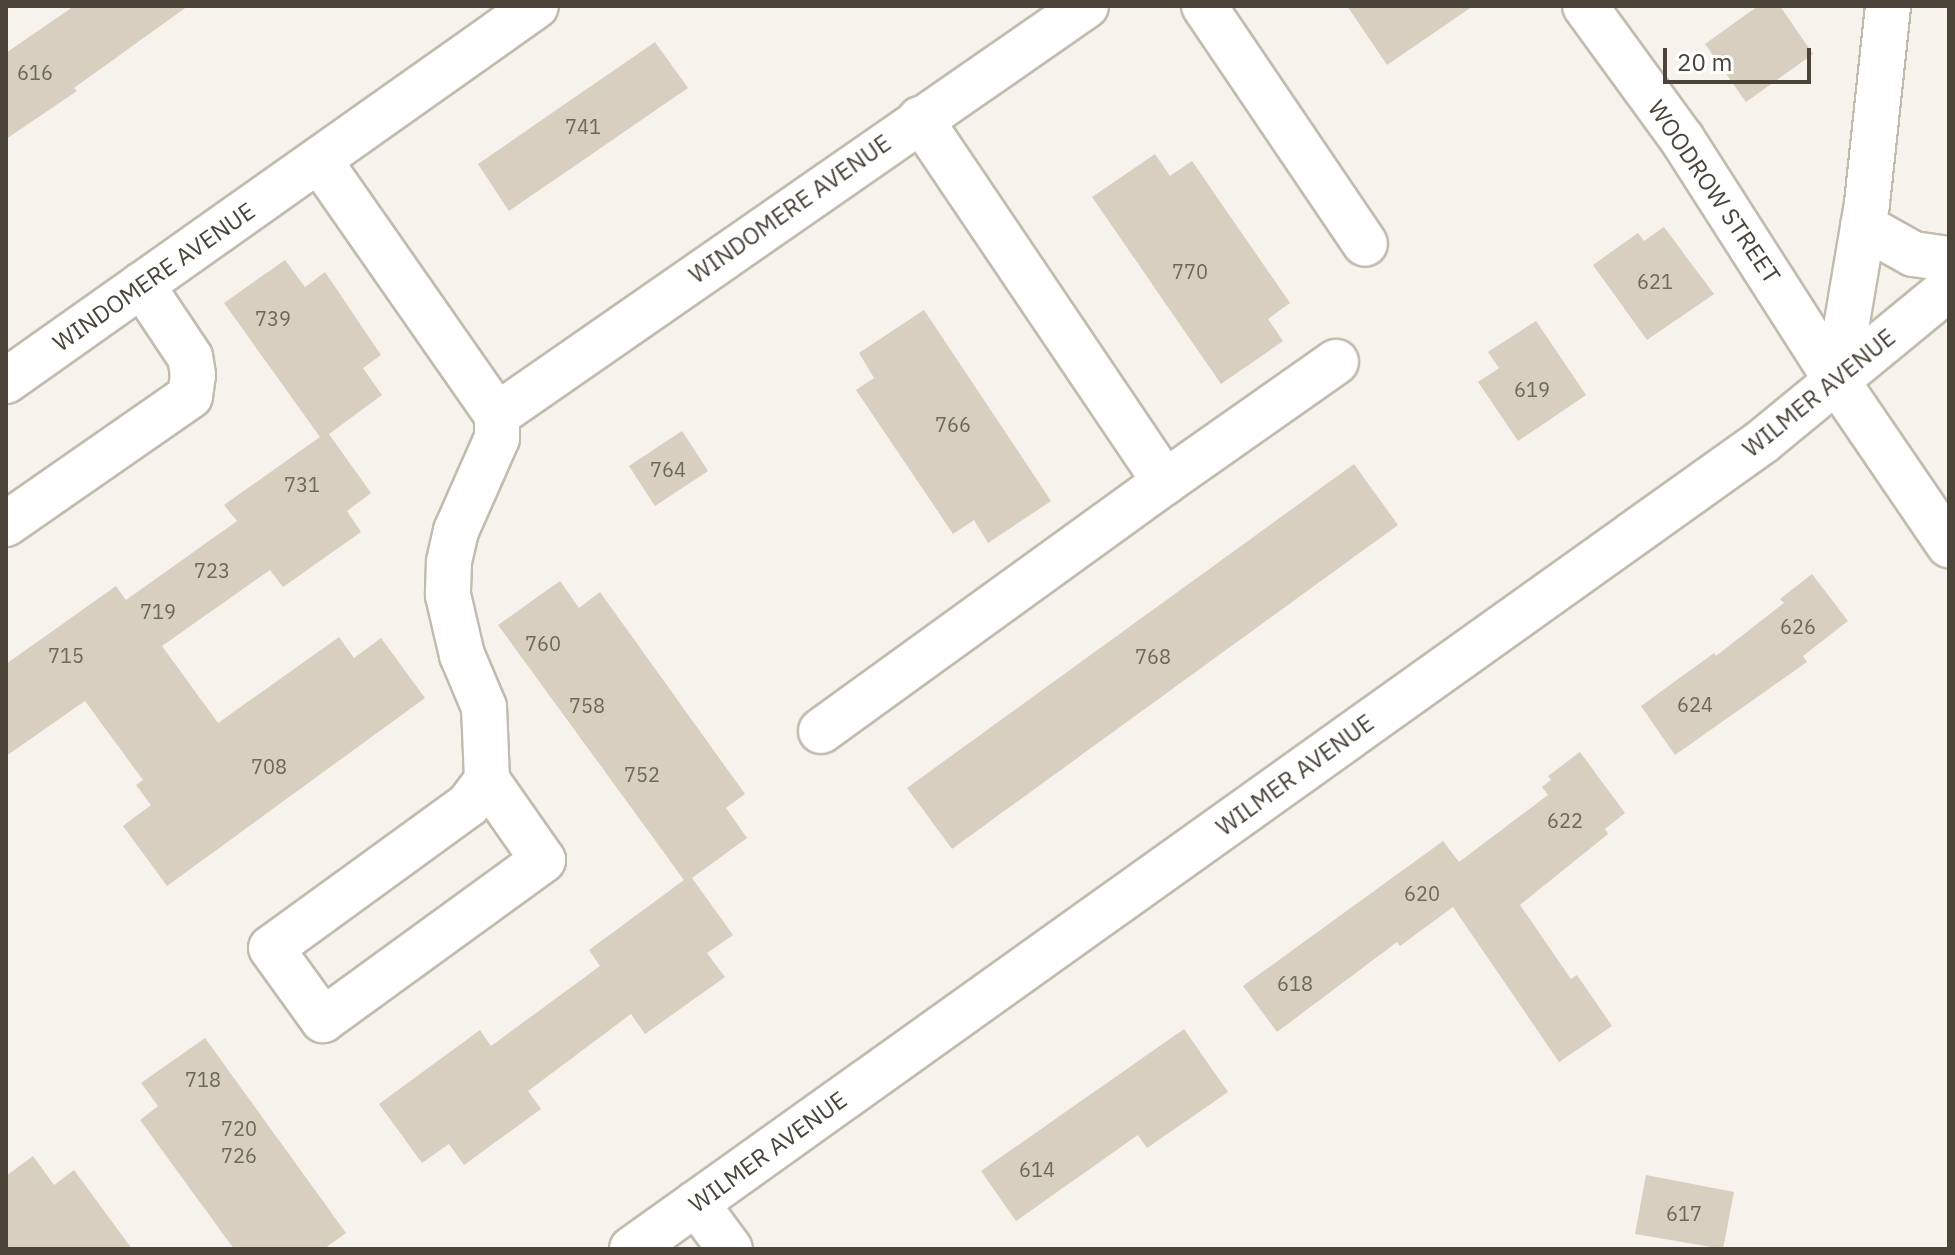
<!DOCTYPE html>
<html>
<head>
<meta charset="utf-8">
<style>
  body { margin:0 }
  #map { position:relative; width:1955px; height:1255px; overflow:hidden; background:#f6f3ec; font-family:"IBM Plex Sans",sans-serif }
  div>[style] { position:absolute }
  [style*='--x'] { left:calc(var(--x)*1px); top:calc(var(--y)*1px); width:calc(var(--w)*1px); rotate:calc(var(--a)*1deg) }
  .building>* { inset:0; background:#d8cfc1 }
  .roads { filter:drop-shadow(2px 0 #c2bbae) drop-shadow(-2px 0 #c2bbae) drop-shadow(0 2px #c2bbae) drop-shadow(0 -2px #c2bbae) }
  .minor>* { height:44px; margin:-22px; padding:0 22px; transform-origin:22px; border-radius:22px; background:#fff }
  span { translate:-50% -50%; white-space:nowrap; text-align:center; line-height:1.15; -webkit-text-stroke:8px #fff; paint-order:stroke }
  .number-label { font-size:20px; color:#6e675b }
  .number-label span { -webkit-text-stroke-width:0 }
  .street-label { font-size:24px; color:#4b4439 }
  .frame { position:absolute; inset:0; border:8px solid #4b4439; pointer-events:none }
  .scale { position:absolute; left:1663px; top:48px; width:148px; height:36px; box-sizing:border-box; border:4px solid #4b4439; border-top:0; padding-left:10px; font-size:24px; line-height:28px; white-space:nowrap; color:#4b4439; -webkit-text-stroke:6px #fff; paint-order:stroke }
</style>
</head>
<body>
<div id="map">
  <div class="building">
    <i style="clip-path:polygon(74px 6px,188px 6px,74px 88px,77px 91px,6px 139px,6px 53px)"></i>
    <i style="clip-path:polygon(1347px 6px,1473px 6px,1387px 65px)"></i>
    <i style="clip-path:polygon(1758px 6px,1780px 6px,1813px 54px,1746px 102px,1705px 44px)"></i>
    <i style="clip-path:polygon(655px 42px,688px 88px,509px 211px,478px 164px)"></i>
    <i style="clip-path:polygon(1155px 154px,1170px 176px,1192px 161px,1290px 303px,1268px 319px,1283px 341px,1221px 384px,1092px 197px)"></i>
    <i style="clip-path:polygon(1664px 227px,1714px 294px,1647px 340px,1593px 265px,1638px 233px,1644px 241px)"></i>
    <i style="clip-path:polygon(285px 260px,305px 287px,325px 272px,381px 355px,363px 368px,382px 395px,329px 434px,371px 493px,347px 511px,361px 532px,283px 587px,270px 570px,162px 646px,218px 723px,339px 637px,354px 658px,381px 638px,425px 698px,167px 886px,123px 826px,151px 805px,136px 785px,143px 780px,85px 701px,6px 756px,6px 664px,116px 586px,126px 600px,237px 521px,224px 505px,320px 437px,224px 303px)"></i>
    <i style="clip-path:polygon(924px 310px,1051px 501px,988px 543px,974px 520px,953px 534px,856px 390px,874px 378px,859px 353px)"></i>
    <i style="clip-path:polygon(1536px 321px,1586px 395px,1518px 441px,1478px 382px,1499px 368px,1488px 352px)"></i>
    <i style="clip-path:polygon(682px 431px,708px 471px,655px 506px,629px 466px)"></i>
    <i style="clip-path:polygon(1354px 464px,1398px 525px,952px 849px,907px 788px)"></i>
    <i style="clip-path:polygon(1812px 574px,1848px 621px,1803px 656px,1807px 662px,1675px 755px,1641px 706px,1714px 653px,1716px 656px,1784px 603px,1780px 599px)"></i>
    <i style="clip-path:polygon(560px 581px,579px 608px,600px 592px,745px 794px,726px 808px,747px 838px,692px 878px,733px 935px,707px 953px,725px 977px,645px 1034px,631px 1014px,528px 1091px,541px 1109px,464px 1165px,449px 1144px,422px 1163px,379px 1104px,480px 1030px,491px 1046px,600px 966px,589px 950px,684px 880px,498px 625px)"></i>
    <i style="clip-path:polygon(1580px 752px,1625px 813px,1605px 829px,1608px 834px,1520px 905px,1571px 979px,1577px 975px,1612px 1026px,1559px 1062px,1453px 907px,1400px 946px,1397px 942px,1277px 1032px,1243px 986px,1443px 841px,1459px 862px,1548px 795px,1542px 787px,1551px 780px,1548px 776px)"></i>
    <i style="clip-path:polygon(1184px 1029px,1228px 1092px,1147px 1148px,1138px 1135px,1016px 1221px,981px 1171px)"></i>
    <i style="clip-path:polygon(205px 1038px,346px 1233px,324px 1249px,234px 1249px,140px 1120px,158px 1106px,141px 1083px)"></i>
    <i style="clip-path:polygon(33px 1156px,54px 1185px,74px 1170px,132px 1249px,6px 1249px,6px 1176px)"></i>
    <i style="clip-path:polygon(1646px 1175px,1734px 1192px,1723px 1249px,1635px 1234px)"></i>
  </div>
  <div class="roads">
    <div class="minor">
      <i style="--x:1204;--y:6;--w:287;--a:55.9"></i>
      <i style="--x:1585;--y:6;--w:165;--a:53.9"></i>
      <i style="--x:1682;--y:139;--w:287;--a:57.4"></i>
      <i style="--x:1837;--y:381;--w:199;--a:55.7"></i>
      <i style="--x:319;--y:160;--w:311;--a:55.1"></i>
      <i style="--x:497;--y:415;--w:23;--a:90"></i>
      <i style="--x:497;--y:438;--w:102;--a:113.8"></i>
      <i style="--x:456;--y:531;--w:32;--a:103"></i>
      <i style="--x:449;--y:562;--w:33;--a:92"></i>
      <i style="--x:448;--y:595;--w:62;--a:76.9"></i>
      <i style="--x:462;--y:655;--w:56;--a:67.1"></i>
      <i style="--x:484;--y:707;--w:73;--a:87.6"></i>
      <i style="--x:487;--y:780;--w:31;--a:127"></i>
      <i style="--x:468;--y:805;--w:243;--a:144"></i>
      <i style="--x:271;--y:948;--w:89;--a:54.2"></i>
      <i style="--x:323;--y:1020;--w:272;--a:-36"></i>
      <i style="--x:543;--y:860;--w:98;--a:-125"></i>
      <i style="--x:1863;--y:226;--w:57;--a:29.2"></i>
      <i style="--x:1913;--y:254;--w:36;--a:8"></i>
      <i style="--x:6;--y:381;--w:649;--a:-35.28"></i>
      <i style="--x:1837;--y:381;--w:181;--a:-80.4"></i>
      <i style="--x:1867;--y:203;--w:198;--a:-83.9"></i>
      <i style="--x:497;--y:415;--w:717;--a:-34.78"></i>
      <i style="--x:1165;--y:482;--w:209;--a:-35.1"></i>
      <i style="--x:6;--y:524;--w:224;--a:-34.8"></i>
      <i style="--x:190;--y:396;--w:21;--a:-82"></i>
      <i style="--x:193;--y:375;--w:18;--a:-99"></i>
      <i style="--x:190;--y:357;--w:87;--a:-123.7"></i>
      <i style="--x:821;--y:731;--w:425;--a:-35.9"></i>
      <i style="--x:1165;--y:482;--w:438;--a:-124"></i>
      <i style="--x:696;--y:1203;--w:57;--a:53.5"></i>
      <i style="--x:632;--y:1249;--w:1390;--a:-35.54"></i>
      <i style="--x:1763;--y:441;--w:241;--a:-39.4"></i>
    </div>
  </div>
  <div class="number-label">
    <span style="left:35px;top:72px">616</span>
    <span style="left:583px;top:126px">741</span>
    <span style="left:1190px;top:271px">770</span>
    <span style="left:1655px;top:281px">621</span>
    <span style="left:273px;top:318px">739</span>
    <span style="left:1532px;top:389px">619</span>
    <span style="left:953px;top:424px">766</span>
    <span style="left:668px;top:469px">764</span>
    <span style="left:302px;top:484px">731</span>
    <span style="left:212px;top:570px">723</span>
    <span style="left:158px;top:611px">719</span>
    <span style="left:1798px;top:626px">626</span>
    <span style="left:543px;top:643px">760</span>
    <span style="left:66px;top:655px">715</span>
    <span style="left:1153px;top:656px">768</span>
    <span style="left:1695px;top:704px">624</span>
    <span style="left:587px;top:705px">758</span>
    <span style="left:269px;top:766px">708</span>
    <span style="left:642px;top:774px">752</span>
    <span style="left:1565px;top:820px">622</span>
    <span style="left:1422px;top:893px">620</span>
    <span style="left:1295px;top:983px">618</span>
    <span style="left:203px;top:1079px">718</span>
    <span style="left:239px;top:1128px">720</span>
    <span style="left:239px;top:1155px">726</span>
    <span style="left:1037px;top:1169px">614</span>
    <span style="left:1684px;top:1213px">617</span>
  </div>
  <div class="street-label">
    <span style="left:1714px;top:192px;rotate:56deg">WOODROW STREET</span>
    <span style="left:790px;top:209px;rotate:-35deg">WINDOMERE AVENUE</span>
    <span style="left:154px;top:277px;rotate:-35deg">WINDOMERE AVENUE</span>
    <span style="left:1819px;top:393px;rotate:-39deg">WILMER AVENUE</span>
    <span style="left:1295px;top:775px;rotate:-36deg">WILMER AVENUE</span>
    <span style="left:768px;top:1152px;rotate:-36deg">WILMER AVENUE</span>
  </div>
  <div class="frame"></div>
  <div class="scale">20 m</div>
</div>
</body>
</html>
